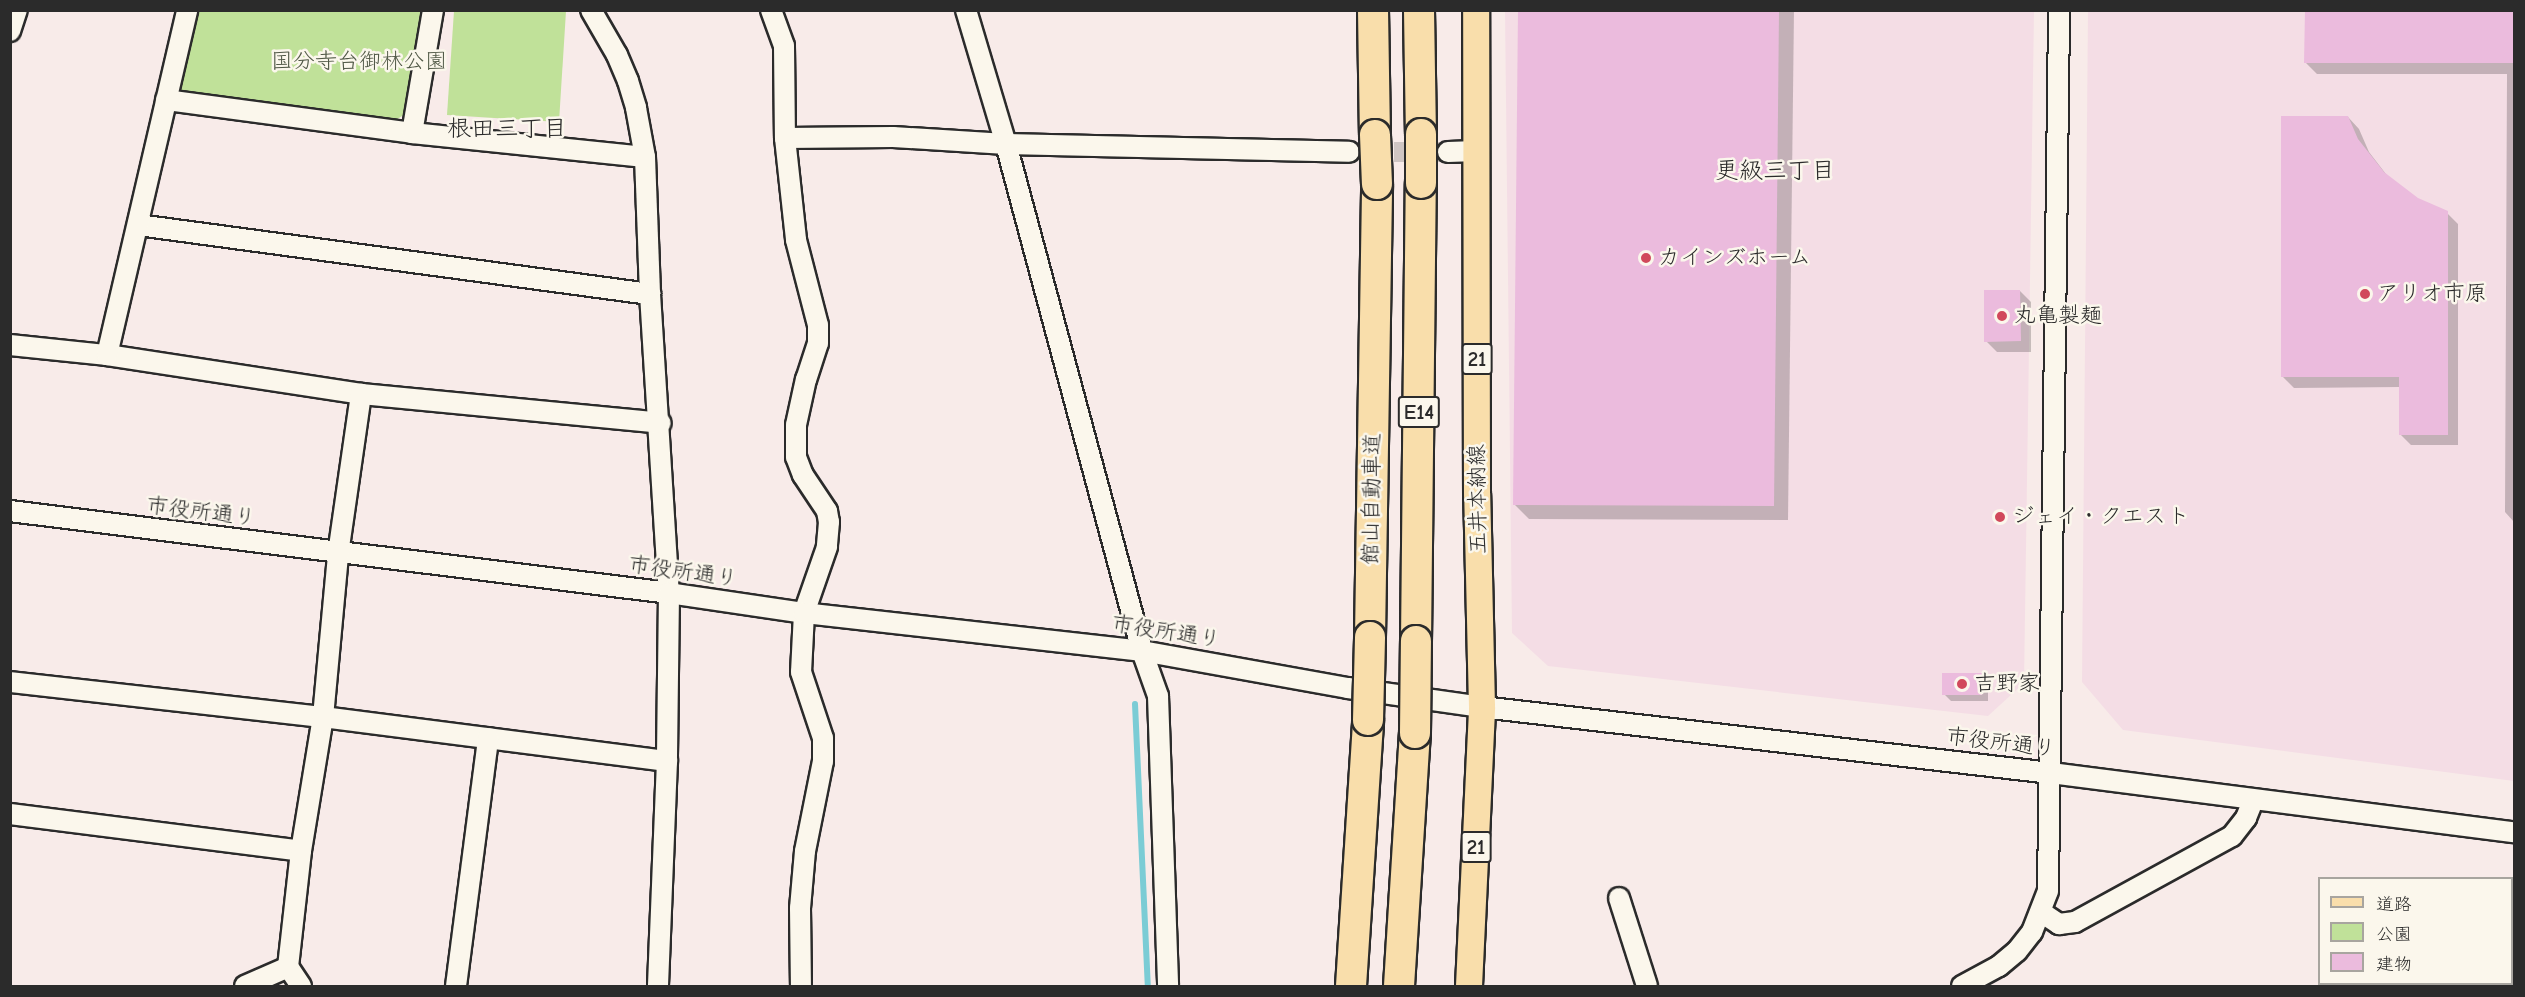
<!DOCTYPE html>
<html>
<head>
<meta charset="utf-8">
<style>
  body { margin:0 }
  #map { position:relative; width:2525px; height:997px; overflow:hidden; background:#f8ebe9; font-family:"Comic Neue","Klee One",sans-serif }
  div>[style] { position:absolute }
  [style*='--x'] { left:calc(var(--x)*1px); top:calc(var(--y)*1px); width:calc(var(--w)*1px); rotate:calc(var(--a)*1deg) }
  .built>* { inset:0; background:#f4dde5 }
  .green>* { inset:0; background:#c0e199 }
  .shadow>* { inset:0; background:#0003 }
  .stream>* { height:6px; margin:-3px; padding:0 3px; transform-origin:3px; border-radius:3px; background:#7bccd5 }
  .building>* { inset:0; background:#ebbbdd }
  .minor-tunnel>* { height:20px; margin-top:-10px; transform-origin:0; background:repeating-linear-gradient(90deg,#cfc5c3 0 20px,transparent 0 30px) }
  .roads { filter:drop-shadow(2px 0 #2b2b2b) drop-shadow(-2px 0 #2b2b2b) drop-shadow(0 2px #2b2b2b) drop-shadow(0 -2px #2b2b2b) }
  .minor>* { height:20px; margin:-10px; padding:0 10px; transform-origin:10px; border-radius:10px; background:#fbf7ec }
  .major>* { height:26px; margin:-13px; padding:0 13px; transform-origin:13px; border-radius:13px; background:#f9deab }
  .highway>* { height:30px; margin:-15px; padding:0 15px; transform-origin:15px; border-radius:15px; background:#f9deab }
  .bridges { filter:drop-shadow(2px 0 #2b2b2b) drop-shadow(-2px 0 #2b2b2b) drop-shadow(0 2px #2b2b2b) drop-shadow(0 -2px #2b2b2b) }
  .highway-bridge>* { height:30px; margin:-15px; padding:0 15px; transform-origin:15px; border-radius:15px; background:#f9deab }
  .dots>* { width:16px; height:16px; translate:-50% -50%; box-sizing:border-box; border:3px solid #fbf7ec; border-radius:50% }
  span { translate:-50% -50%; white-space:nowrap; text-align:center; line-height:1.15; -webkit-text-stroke:5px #fbf7ec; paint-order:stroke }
  .shield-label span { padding:2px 4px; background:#fbf7ec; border:2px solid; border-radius:4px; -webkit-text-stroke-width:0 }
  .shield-label { font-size:21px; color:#2b2b2b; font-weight:700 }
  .park-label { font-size:22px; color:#505846 }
  .poi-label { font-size:22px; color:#2b2b2b }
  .left { translate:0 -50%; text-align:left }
  .street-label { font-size:22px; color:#2b2b2b }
  .neighbourhood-label { font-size:24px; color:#2b2b2b }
  .frame { position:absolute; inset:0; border:12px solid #2b2b2b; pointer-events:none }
  .legend { position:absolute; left:2318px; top:877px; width:195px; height:108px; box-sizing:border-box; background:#fbf7ec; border:2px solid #a8a59f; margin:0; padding:8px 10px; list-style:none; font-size:18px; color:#2b2b2b }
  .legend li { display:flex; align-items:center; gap:12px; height:30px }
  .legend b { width:30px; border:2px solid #a8a59f }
</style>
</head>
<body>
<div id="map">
  <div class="built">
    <i style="clip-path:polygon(1505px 11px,2034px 11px,2024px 683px,1988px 716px,1548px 666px,1512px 633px)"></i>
    <i style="clip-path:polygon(2088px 11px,2514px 11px,2514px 781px,2123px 730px,2082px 682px)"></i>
  </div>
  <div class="green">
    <i style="clip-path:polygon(196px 11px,424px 11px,405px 114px,396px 120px,184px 93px,178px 87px)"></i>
    <i style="clip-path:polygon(454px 11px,566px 11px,559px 122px,447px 115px)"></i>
  </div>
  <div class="shadow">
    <i style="clip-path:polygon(1520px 10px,1794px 10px,1788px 520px,1529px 519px,1514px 504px)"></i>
    <i style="clip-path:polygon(2306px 10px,2514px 10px,2514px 522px,2505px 512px,2507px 74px,2317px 74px,2306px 63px)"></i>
    <i style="clip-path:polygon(2348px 117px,2359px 129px,2369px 152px,2389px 178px,2417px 199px,2447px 213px,2458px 224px,2458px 445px,2411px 445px,2400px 434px,2400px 387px,2294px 388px,2283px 377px)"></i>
    <i style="clip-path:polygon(2020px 291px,2031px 302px,2031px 352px,1997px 352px,1986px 341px)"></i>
    <i style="clip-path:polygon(1981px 674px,1988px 682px,1988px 701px,1951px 701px,1944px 694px)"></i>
  </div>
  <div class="stream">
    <i style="--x:1135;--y:704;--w:282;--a:87.4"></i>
  </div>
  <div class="building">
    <i style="clip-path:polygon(1518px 10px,1779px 10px,1774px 506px,1513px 505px)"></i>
    <i style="clip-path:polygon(2305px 10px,2514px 10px,2514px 63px,2304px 63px)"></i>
    <i style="clip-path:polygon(2281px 116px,2348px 116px,2358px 139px,2384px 172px,2418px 198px,2448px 211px,2448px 435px,2399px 435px,2399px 377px,2281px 377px)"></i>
    <i style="clip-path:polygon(1984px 290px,2020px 290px,2021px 341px,1984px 342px)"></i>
    <i style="clip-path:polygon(1942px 673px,1982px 673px,1982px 695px,1942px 695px)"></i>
  </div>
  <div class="minor-tunnel">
    <i style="--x:1364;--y:152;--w:84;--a:0"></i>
  </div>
  <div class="roads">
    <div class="minor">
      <i style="--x:591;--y:10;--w:52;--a:60"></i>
      <i style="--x:617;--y:55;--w:28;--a:67"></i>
      <i style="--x:628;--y:81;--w:28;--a:73"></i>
      <i style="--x:636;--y:108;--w:50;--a:79.6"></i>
      <i style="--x:645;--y:157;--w:137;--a:87.9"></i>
      <i style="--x:650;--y:294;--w:300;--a:86.4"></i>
      <i style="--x:669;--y:593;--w:168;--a:90.7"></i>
      <i style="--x:667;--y:761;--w:225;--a:92.3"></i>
      <i style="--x:771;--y:10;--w:38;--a:70"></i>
      <i style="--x:784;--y:46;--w:92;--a:89.4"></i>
      <i style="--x:785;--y:138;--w:103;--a:83.8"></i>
      <i style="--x:796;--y:240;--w:88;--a:75.5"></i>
      <i style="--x:818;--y:325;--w:18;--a:90"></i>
      <i style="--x:818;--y:343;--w:38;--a:108"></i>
      <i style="--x:806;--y:379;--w:47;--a:102.3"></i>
      <i style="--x:796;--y:425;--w:32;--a:90"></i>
      <i style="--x:796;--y:457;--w:19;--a:69"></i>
      <i style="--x:803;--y:475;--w:43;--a:56.3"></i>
      <i style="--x:827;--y:511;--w:11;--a:80"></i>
      <i style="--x:829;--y:522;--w:25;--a:95"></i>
      <i style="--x:827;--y:547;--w:70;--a:109.2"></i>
      <i style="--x:804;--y:613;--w:59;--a:92.9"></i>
      <i style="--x:801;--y:672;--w:70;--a:71.6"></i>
      <i style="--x:823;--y:738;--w:23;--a:90"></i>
      <i style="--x:823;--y:761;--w:92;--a:101.3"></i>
      <i style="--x:805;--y:851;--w:57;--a:95"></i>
      <i style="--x:800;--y:908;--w:78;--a:89.3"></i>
      <i style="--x:966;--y:10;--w:140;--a:73.4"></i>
      <i style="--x:1006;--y:144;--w:525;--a:74.98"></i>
      <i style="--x:1142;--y:651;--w:48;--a:70.4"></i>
      <i style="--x:1158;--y:696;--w:290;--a:88"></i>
      <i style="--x:10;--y:31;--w:22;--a:-72"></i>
      <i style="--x:166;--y:100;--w:248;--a:7.6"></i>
      <i style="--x:412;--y:133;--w:234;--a:5.9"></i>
      <i style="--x:412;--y:133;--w:125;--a:-80.3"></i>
      <i style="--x:785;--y:138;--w:108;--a:-0.5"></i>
      <i style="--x:893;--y:137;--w:113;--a:3.5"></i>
      <i style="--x:1006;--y:144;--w:343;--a:1.3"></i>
      <i style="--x:1448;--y:152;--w:28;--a:-2"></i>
      <i style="--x:138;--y:225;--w:517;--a:7.68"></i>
      <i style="--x:10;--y:345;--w:98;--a:5.9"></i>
      <i style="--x:107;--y:355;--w:257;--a:8.7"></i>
      <i style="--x:361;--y:394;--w:301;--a:5.5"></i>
      <i style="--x:107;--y:355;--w:354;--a:-76.9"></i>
      <i style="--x:10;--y:511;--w:664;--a:7.09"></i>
      <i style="--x:669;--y:593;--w:136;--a:8.4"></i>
      <i style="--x:804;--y:613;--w:340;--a:6.4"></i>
      <i style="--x:1142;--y:651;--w:209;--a:10.2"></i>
      <i style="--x:1348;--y:688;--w:135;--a:8.1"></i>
      <i style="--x:1482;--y:707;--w:573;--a:6.62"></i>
      <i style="--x:2051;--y:773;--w:467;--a:7.3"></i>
      <i style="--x:10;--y:682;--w:315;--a:6.4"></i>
      <i style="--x:323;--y:717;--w:347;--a:7.3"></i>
      <i style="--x:10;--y:814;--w:293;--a:7.2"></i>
      <i style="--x:1619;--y:898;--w:92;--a:72.3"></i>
      <i style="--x:2041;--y:912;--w:22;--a:34"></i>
      <i style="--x:2059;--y:924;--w:16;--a:-7"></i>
      <i style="--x:2075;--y:922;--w:179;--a:-28.7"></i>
      <i style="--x:2232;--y:836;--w:23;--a:-52"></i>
      <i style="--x:2246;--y:818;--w:18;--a:-68"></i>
      <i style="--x:245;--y:986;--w:47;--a:-23.8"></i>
      <i style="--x:301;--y:986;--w:23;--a:-124"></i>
      <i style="--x:288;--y:967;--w:117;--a:-83.6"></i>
      <i style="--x:301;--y:851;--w:136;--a:-80.7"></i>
      <i style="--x:323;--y:717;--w:164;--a:-84.7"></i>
      <i style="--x:338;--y:554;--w:162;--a:-81.8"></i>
      <i style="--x:456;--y:986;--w:250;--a:-82.6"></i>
      <i style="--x:1962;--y:986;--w:42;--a:-28.4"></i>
      <i style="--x:1999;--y:966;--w:23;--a:-40"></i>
      <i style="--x:2017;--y:951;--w:24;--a:-52"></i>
      <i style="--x:2032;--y:932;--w:44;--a:-68.7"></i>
      <i style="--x:2048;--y:891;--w:881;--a:-89.28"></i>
    </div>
    <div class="major">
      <i style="--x:1469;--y:986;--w:279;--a:-87.3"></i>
      <i style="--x:1482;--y:707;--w:213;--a:-91.3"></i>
      <i style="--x:1477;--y:494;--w:484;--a:-90.1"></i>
    </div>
    <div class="highway">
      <i style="--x:1373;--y:10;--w:125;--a:89.1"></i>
      <i style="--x:1419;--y:10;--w:124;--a:89.1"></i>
      <i style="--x:1370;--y:637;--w:453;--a:-89.1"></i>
      <i style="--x:1416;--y:641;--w:458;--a:-89.4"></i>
      <i style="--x:1351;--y:986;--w:267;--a:-86.3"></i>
      <i style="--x:1399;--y:986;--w:254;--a:-86.4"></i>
    </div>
  </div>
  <div class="bridges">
    <div class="highway-bridge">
      <i style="--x:1421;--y:134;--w:49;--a:90"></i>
      <i style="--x:1375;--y:135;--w:49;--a:87.7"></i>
      <i style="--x:1368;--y:720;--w:83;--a:-88.6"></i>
      <i style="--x:1415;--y:733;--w:92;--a:-89.4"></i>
    </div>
  </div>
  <div class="dots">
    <i style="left:1646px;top:258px;background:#d1495b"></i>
    <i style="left:2365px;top:294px;background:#d1495b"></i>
    <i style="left:2002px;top:316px;background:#d1495b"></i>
    <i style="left:2000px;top:517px;background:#d1495b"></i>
    <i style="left:1962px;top:684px;background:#d1495b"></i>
  </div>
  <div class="shield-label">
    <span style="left:1477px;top:359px">21</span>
    <span style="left:1419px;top:412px">E14</span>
    <span style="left:1476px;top:847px">21</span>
  </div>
  <div class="park-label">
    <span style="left:359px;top:62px">国分寺台御林公園</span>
  </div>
  <div class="poi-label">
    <span class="left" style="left:1658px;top:258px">カインズホーム</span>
    <span class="left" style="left:2377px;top:294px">アリオ市原</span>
    <span class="left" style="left:2014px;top:316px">丸亀製麺</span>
    <span class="left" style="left:2012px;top:517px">ジェイ・クエスト</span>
    <span class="left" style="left:1974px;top:684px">吉野家</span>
  </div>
  <div class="street-label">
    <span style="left:1372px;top:499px;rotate:-89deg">館山自動車道</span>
    <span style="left:1478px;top:499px;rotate:-91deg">五井本納線</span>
    <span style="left:201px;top:512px;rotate:7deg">市役所通り</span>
    <span style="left:683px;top:572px;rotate:8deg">市役所通り</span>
    <span style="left:1166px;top:632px;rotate:9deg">市役所通り</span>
    <span style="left:2001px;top:743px;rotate:7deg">市役所通り</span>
  </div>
  <div class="neighbourhood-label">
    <span style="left:507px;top:129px">根田三丁目</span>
    <span style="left:1775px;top:171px">更級三丁目</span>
  </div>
  <div class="frame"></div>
  <ul class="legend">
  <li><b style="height:8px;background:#f9deab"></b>道路</li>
  <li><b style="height:16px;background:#c0e199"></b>公園</li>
  <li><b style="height:16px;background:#ebbbdd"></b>建物</li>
  </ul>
</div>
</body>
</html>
